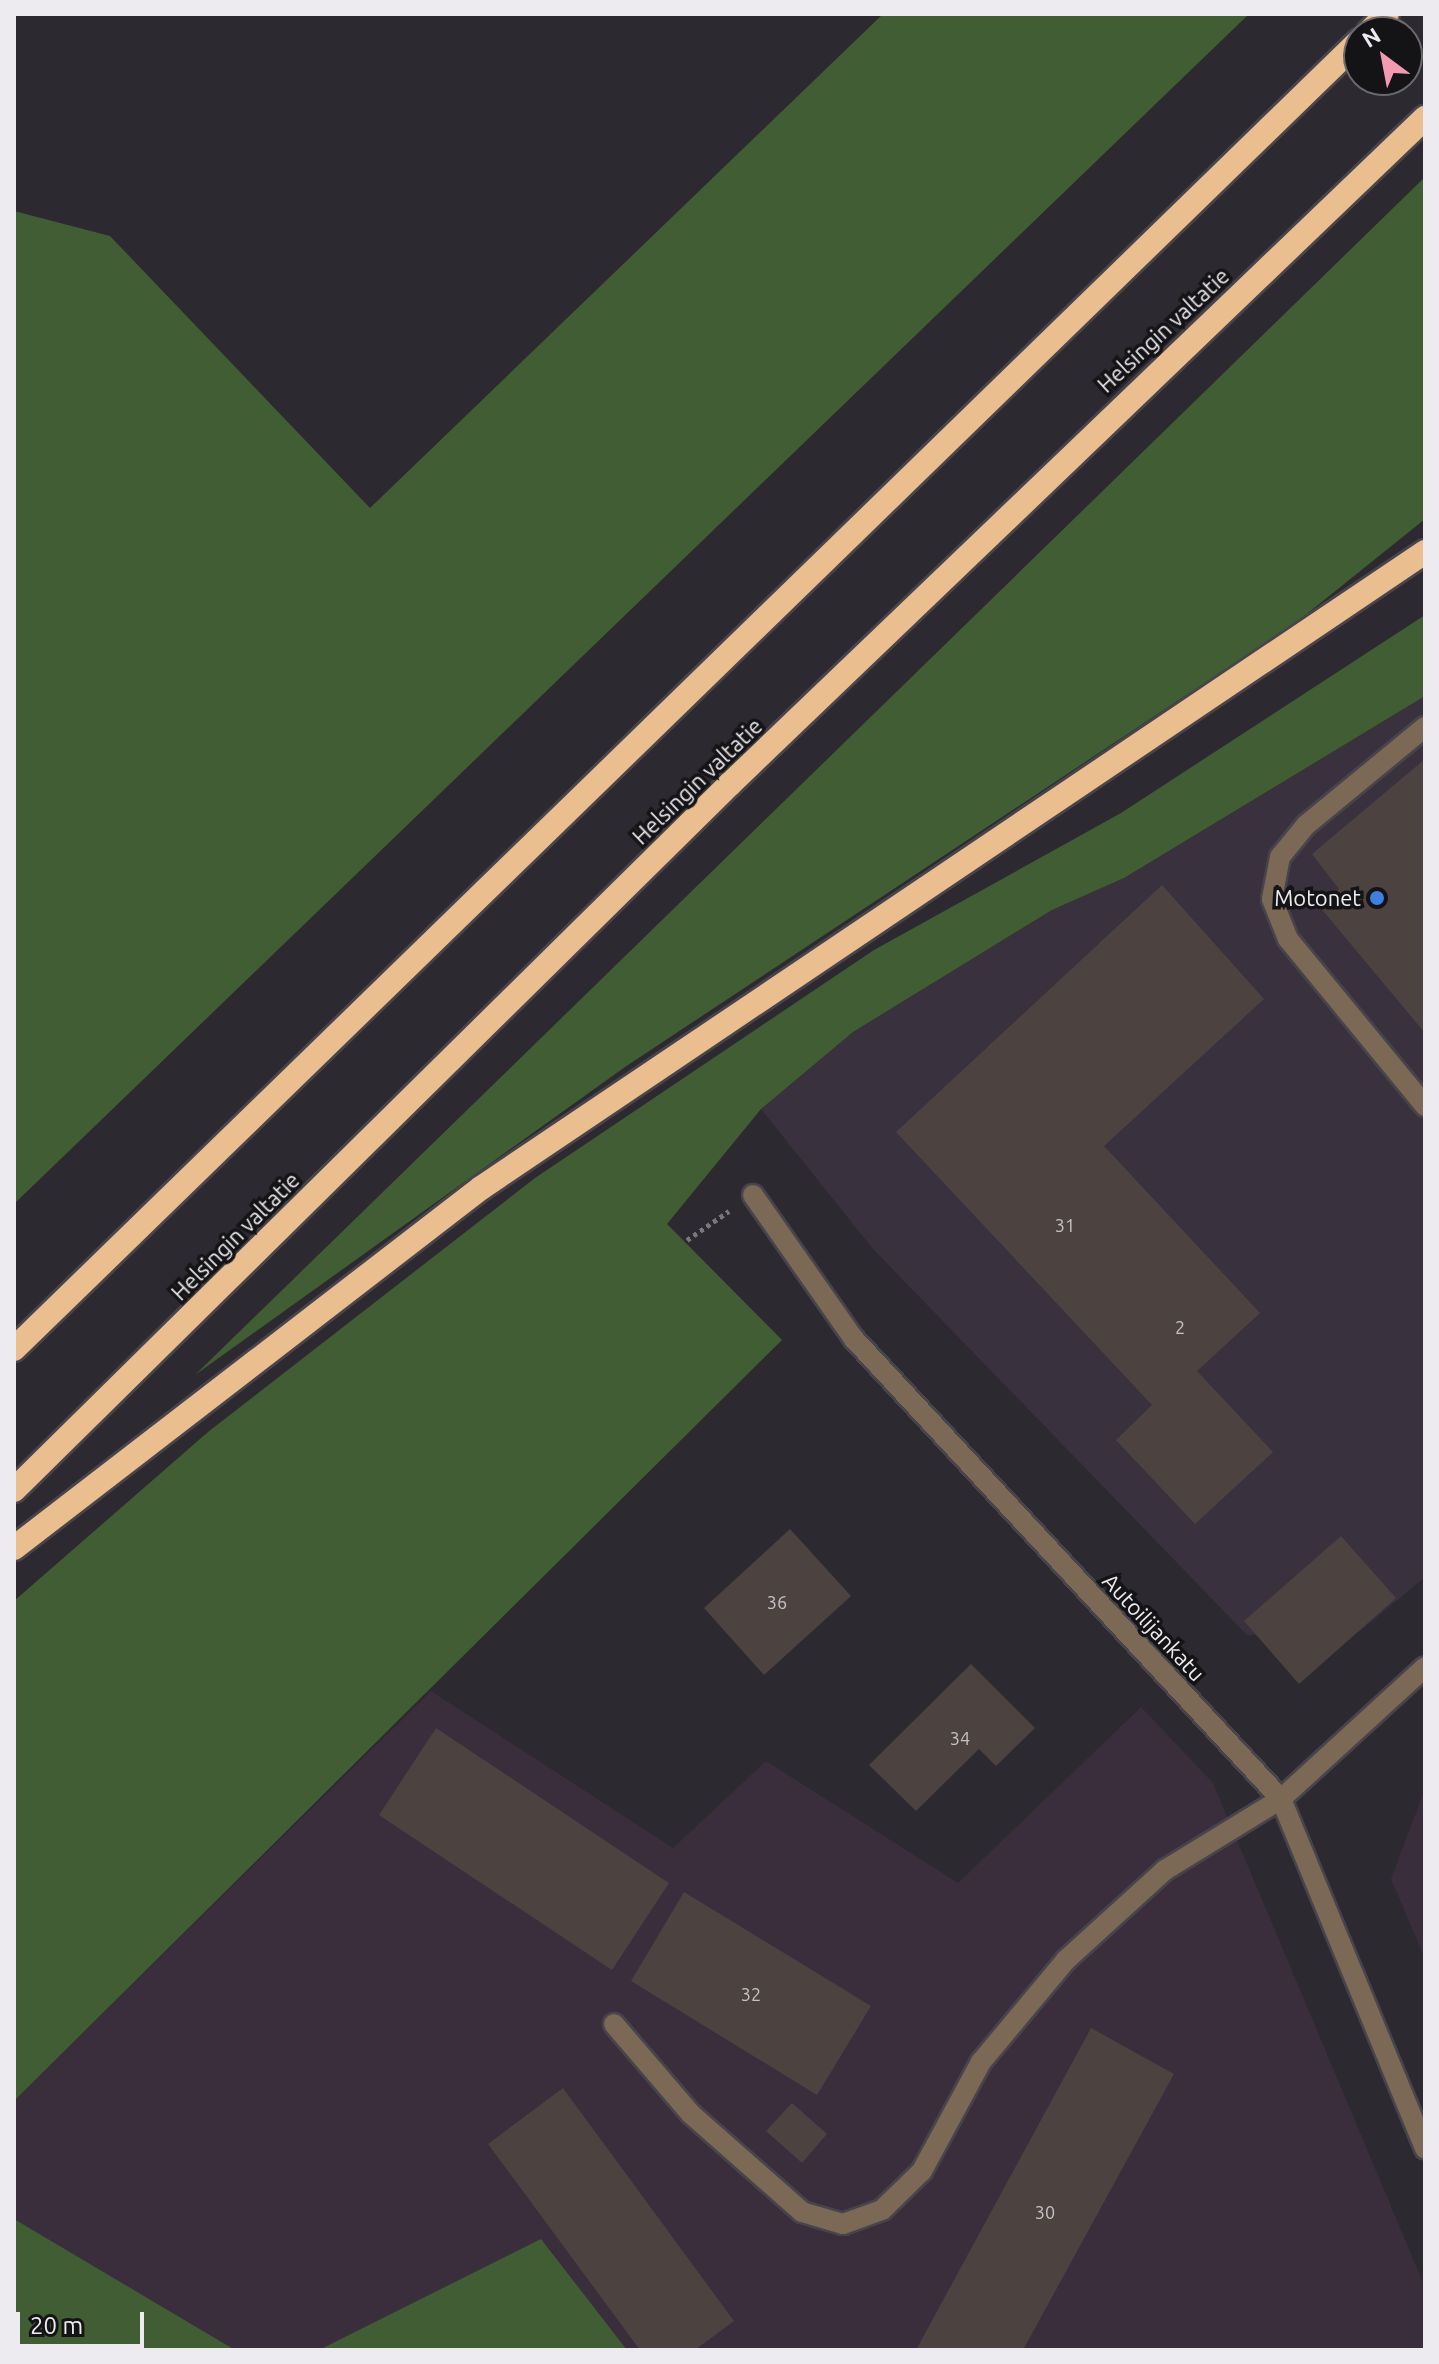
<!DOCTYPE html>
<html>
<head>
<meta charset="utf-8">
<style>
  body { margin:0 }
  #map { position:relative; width:1439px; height:2364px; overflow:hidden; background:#2d2930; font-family:Ubuntu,sans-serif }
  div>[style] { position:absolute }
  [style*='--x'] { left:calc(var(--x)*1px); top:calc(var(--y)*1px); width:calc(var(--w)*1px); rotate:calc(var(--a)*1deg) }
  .built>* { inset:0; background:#39313d }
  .industrial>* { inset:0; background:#3a2d3c }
  .green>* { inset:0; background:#415d34 }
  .building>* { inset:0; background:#4c4341 }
  .path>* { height:5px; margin-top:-2.5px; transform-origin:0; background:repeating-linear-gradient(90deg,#7a777d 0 4px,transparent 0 8px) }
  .roads { filter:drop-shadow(2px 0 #48444b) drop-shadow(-2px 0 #48444b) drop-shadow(0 2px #48444b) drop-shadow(0 -2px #48444b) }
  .service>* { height:20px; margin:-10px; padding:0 10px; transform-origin:10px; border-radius:10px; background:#7b6956 }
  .minor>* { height:20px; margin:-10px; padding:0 10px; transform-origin:10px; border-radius:10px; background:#7b6956 }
  .motorway>* { height:24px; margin:-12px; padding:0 12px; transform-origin:12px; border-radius:12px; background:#eabe8e }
  .dots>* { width:22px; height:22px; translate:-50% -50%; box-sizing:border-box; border:4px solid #141315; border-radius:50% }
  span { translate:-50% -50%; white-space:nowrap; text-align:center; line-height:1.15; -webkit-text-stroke:7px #141315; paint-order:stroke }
  .number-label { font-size:18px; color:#c6c1c4 }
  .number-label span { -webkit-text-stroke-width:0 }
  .street-label { font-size:22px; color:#eeebf0 }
  .poi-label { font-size:22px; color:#eeebf0 }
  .right { translate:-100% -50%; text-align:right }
  .frame { position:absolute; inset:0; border:16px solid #eeebf0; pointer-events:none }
  .north { position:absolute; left:1343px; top:16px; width:80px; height:80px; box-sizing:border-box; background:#141315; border:2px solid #6b696d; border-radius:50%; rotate:328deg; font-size:22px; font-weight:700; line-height:32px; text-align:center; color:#eeebf0 }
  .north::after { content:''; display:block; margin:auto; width:28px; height:36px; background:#f19ab1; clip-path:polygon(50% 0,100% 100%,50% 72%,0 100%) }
  .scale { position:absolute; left:16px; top:2312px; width:128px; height:36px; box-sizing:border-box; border:4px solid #eeebf0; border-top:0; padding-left:10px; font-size:24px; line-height:28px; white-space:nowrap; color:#eeebf0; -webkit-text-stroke:6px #141315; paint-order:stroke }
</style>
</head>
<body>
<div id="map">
  <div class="built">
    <i style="clip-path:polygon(1425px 696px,1425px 1577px,1359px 1632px,1247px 1635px,873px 1249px,761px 1109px,853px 1032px,1052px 910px,1124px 878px)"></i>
  </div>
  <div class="industrial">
    <i style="clip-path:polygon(431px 1691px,673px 1848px,766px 1761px,958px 1883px,1141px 1707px,1213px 1783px,1425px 2287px,1425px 2350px,72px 2350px,14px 2274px,14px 2101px)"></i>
    <i style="clip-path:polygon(1425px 1789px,1425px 1959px,1391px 1879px)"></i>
  </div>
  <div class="green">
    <i style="clip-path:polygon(883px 14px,1249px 14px,14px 1204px,14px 211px,110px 236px,370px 508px)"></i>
    <i style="clip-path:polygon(1425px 177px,1425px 519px,1298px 621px,625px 1067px,195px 1375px)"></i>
    <i style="clip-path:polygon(1425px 615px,1425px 696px,1124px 878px,1052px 910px,853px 1032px,761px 1109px,667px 1224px,782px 1340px,14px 2101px,14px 1601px,208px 1432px,535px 1178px,874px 950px,1121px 813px)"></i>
    <i style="clip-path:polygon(14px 2219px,235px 2350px,14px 2350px)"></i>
    <i style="clip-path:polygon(541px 2239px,627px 2350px,319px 2350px)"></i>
  </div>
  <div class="building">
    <i style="clip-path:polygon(1425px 759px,1425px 1033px,1319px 906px,1339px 889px,1312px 854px)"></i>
    <i style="clip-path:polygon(1162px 885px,1264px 999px,1104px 1146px,1260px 1313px,1197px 1371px,1273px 1452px,1195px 1524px,1116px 1440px,1152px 1405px,896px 1132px)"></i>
    <i style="clip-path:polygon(790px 1529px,851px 1596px,764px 1675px,704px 1608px)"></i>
    <i style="clip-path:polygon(1341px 1536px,1396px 1598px,1299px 1684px,1244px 1621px)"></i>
    <i style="clip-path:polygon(971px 1664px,1035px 1728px,996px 1766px,979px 1749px,916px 1811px,869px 1765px)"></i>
    <i style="clip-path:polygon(436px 1728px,669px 1883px,612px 1970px,379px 1815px)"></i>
    <i style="clip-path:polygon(684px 1892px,871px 2006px,817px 2095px,631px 1981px)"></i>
    <i style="clip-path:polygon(1091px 2028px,1174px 2074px,1023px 2350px,916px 2350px)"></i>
    <i style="clip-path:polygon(563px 2088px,734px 2321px,695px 2350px,640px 2350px,488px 2144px)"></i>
    <i style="clip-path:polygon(792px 2103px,827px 2134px,802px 2163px,766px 2131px)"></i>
  </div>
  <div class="path">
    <i style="--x:687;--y:1240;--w:51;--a:-34.6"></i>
  </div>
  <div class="roads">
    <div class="service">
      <i style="--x:1425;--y:727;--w:154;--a:140.5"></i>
      <i style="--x:1306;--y:825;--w:41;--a:129.1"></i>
      <i style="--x:1280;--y:857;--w:43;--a:100.8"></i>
      <i style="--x:1272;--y:899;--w:43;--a:68.2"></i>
      <i style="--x:1288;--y:939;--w:216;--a:50.6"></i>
      <i style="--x:614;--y:2024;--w:118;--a:49.5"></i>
      <i style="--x:691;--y:2114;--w:148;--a:41.4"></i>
      <i style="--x:802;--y:2212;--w:43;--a:16.3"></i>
      <i style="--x:843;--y:2224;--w:41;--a:-19.7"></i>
      <i style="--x:882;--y:2210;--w:56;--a:-44.3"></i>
      <i style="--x:922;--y:2171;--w:124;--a:-61.6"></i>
      <i style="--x:981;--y:2062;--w:133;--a:-50.2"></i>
      <i style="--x:1066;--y:1960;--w:134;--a:-42.3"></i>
      <i style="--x:1165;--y:1870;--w:136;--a:-31.5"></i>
    </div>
    <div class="minor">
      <i style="--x:753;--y:1195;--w:176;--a:55"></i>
      <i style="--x:854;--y:1339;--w:628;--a:47.13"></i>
      <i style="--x:1281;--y:1799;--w:378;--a:67.6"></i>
      <i style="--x:1281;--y:1799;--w:195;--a:-42.5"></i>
    </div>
    <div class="motorway">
      <i style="--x:1369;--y:32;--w:25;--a:-45"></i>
      <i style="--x:14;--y:1349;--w:1876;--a:-44.2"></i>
      <i style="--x:14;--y:1490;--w:1006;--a:-44.6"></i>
      <i style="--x:730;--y:784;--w:963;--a:-43.78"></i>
      <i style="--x:14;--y:1548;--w:590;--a:-37.63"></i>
      <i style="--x:481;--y:1188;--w:1138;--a:-33.97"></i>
    </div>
  </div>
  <div class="dots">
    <i style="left:1377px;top:898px;background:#3f7fe0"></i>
  </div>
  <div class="number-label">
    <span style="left:1065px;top:1225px">31</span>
    <span style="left:1180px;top:1327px">2</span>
    <span style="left:777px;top:1602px">36</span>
    <span style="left:960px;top:1738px">34</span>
    <span style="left:751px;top:1994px">32</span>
    <span style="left:1045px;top:2212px">30</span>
  </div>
  <div class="street-label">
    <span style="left:1163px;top:330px;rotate:-43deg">Helsingin valtatie</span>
    <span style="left:697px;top:781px;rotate:-44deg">Helsingin valtatie</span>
    <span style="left:235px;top:1236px;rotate:-45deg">Helsingin valtatie</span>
    <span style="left:1154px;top:1627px;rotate:47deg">Autoilijankatu</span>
  </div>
  <div class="poi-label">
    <span class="right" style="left:1361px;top:898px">Motonet</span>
  </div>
  <div class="frame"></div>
  <div class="north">N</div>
  <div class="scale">20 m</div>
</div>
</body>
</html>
